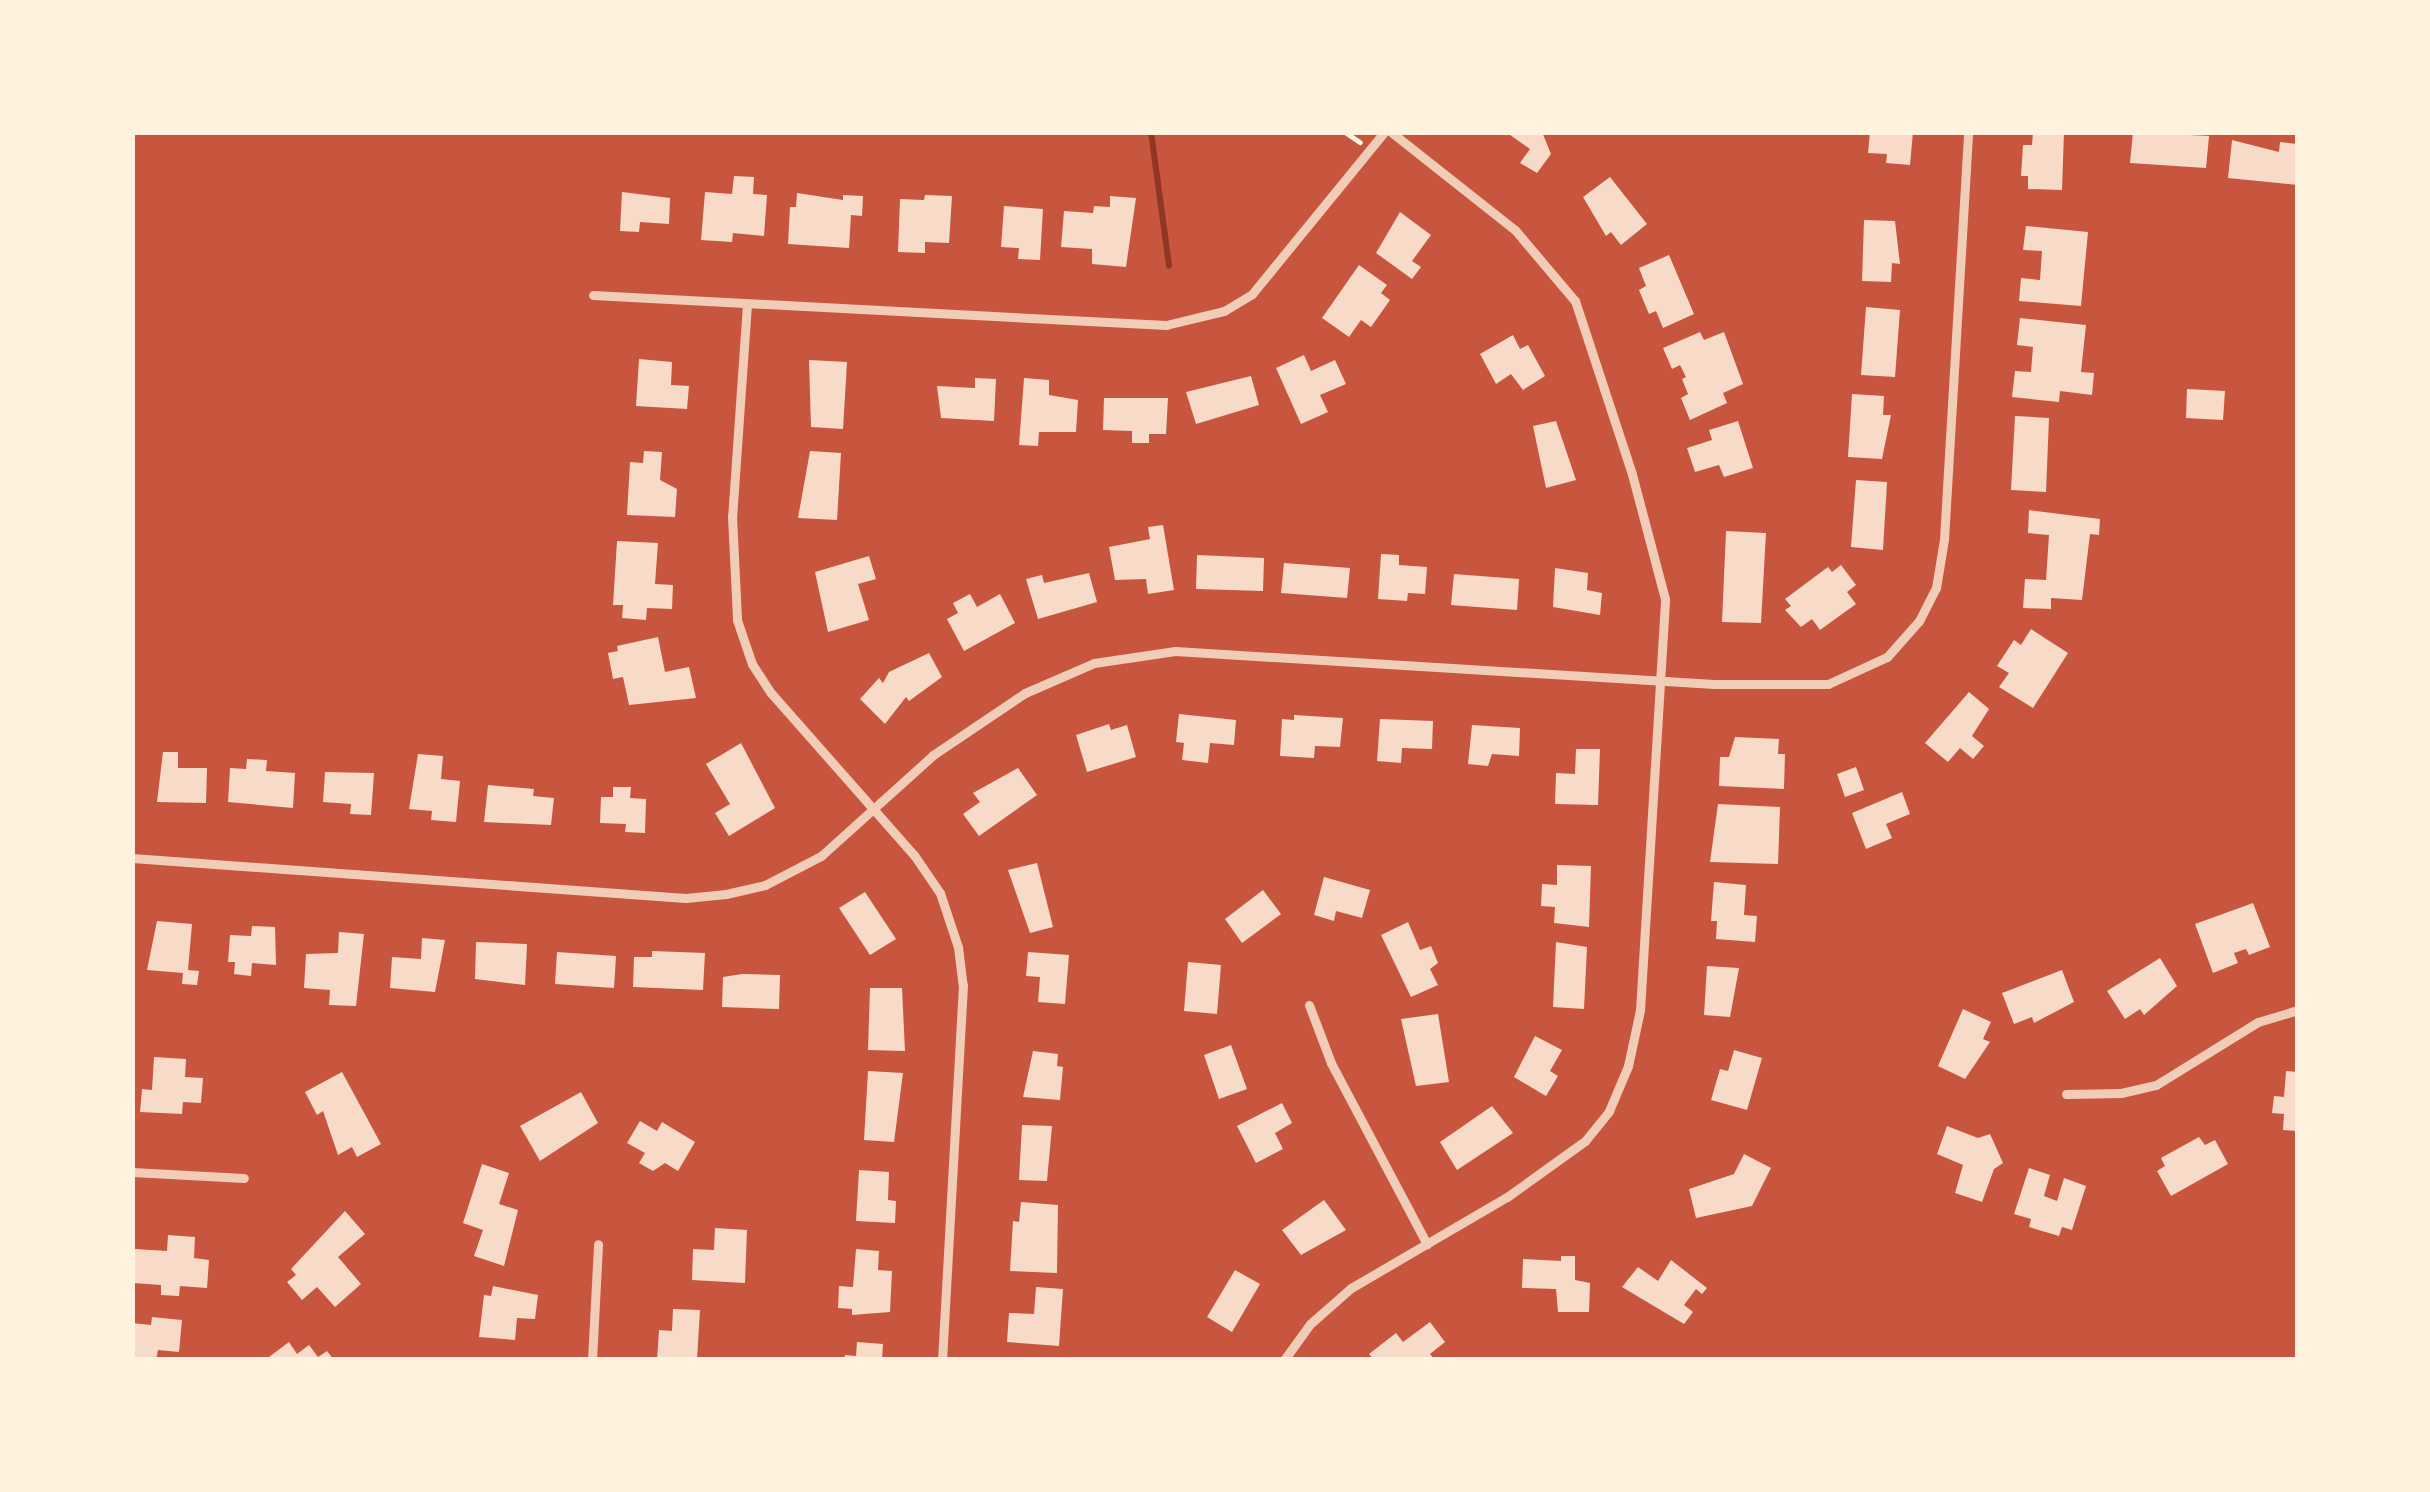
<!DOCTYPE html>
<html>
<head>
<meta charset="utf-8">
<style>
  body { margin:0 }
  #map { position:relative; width:2430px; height:1492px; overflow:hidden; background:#c8553d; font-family:"IBM Plex Serif",serif }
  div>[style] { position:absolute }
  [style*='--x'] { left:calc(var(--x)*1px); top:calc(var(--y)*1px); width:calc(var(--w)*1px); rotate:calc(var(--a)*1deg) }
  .stream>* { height:6px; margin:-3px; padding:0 3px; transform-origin:3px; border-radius:3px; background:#8f3625 }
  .building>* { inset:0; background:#f7dbc8 }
  .path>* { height:4.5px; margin:-2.25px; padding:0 2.25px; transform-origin:2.25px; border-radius:2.25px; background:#fff3e0 }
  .minor>* { height:9px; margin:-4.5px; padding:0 4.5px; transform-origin:4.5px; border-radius:4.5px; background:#f1ccb7 }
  span { translate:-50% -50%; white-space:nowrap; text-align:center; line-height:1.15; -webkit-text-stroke:9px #fff3e0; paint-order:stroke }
  .frame { position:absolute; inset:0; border:135px solid #fff3e0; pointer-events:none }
</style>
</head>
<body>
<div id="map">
  <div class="stream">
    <i style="--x:1151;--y:132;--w:135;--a:82.3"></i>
  </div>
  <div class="building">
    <i style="clip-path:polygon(1506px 132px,1542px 132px,1551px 154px,1537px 173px,1520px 163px,1530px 149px)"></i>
    <i style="clip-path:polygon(1870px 132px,1913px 132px,1910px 165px,1886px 163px,1887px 154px,1868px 153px)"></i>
    <i style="clip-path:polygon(2033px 132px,2064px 132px,2062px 190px,2028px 189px,2028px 176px,2021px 176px,2023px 145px,2032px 145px)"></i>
    <i style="clip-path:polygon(2133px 132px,2209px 136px,2206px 168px,2130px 163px)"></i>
    <i style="clip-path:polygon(2232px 140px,2279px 152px,2280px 142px,2298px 144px,2298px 185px,2228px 178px)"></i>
    <i style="clip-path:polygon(734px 176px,754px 177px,753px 194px,767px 195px,764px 236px,733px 233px,732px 242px,701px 240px,705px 192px,732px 194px)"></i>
    <i style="clip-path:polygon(1610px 177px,1647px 224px,1621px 245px,1611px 232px,1606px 236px,1583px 197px)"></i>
    <i style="clip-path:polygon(622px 192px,670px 198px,669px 224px,640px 222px,639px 232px,620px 231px)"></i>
    <i style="clip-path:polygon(797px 193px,843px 200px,843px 195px,863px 196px,862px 216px,851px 215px,849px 248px,788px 244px,790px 207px,796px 207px)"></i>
    <i style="clip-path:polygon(925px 195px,952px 196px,949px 243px,925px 242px,925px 253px,898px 252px,900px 199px,924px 200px)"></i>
    <i style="clip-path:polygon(1110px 196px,1136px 198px,1126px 267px,1092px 264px,1092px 249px,1061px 247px,1064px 211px,1093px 213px,1094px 206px,1110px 207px)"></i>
    <i style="clip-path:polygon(1004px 206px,1043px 209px,1040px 260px,1018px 259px,1019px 248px,1001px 247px)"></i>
    <i style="clip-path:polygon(1400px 212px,1431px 235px,1412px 261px,1421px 267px,1412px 279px,1376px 253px)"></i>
    <i style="clip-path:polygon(1864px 220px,1895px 221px,1900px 264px,1892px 263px,1891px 282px,1862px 281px)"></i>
    <i style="clip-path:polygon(2026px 226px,2088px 232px,2081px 306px,2019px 301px,2021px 278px,2040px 280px,2042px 251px,2023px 250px)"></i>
    <i style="clip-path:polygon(1669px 255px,1694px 314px,1663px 328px,1656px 311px,1649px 314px,1639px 290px,1646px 286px,1639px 268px)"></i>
    <i style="clip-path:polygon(1359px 265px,1387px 285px,1381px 293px,1390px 300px,1371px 327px,1361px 320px,1349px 337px,1322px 318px)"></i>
    <i style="clip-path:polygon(1866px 307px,1900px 310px,1895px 377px,1861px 375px)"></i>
    <i style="clip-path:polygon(2020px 318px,2086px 325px,2081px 372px,2094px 373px,2092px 395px,2060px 391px,2059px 402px,2012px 397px,2015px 371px,2031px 372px,2033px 347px,2017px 345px)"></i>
    <i style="clip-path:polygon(1700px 332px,1704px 340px,1724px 332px,1743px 384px,1723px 393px,1727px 403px,1690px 420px,1681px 398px,1688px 394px,1682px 379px,1686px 377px,1680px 365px,1672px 369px,1663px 348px)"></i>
    <i style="clip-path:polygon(1513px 335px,1520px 349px,1528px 345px,1545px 376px,1523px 390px,1511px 374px,1496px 384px,1480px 354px)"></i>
    <i style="clip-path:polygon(1304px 355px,1311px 371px,1335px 360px,1346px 384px,1320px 395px,1328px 412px,1301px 424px,1276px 368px)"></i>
    <i style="clip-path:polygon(639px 359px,672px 362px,671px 385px,689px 386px,687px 409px,636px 406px)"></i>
    <i style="clip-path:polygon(809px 360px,847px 362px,843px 429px,811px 427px)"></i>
    <i style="clip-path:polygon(1251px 376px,1259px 405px,1196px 424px,1186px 392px)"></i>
    <i style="clip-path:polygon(975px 378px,996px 379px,994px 421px,941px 418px,937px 386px,975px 388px)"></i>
    <i style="clip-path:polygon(1024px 378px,1049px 380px,1049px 395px,1078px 400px,1076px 432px,1039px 432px,1038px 446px,1019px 445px)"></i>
    <i style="clip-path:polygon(2187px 389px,2225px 391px,2223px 420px,2186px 418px)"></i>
    <i style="clip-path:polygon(1852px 394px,1884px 396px,1883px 415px,1891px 415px,1882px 459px,1848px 457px)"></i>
    <i style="clip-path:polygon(1104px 398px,1168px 398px,1166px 434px,1149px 434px,1149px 443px,1132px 443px,1132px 431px,1103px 430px)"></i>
    <i style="clip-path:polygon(2015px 416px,2049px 418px,2046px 492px,2011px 490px)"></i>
    <i style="clip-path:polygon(1556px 421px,1576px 480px,1546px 488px,1533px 426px)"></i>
    <i style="clip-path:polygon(1738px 421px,1753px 468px,1724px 477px,1719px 465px,1695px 472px,1687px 448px,1712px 440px,1709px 430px)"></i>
    <i style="clip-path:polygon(644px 451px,662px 452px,660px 480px,677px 489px,675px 517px,627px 515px,630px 462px,643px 463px)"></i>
    <i style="clip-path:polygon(810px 451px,841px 453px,837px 520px,798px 518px)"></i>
    <i style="clip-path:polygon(1856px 480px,1887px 482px,1883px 550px,1851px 547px)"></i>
    <i style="clip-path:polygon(2029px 510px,2100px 519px,2099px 535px,2090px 534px,2082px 600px,2051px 598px,2051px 609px,2023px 608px,2025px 579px,2046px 580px,2049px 535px,2028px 533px)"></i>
    <i style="clip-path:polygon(1163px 525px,1174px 590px,1148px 594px,1146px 579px,1115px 580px,1109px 547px,1150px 539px,1148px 527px)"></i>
    <i style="clip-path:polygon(1726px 531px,1766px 533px,1761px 623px,1722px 622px)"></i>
    <i style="clip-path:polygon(617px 541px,658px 543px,655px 584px,673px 585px,672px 609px,647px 608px,646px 620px,622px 618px,623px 605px,613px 605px)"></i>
    <i style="clip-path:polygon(1381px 554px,1399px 555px,1399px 565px,1427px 567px,1425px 594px,1408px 593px,1407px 601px,1378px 599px)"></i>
    <i style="clip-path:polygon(1197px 555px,1264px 558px,1263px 591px,1196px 589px)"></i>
    <i style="clip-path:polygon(869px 556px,876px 579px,858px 584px,869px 620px,828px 632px,815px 572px)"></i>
    <i style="clip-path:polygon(1284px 563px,1350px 568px,1347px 598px,1281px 593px)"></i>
    <i style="clip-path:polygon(1841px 565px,1856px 585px,1847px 592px,1856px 604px,1820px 630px,1812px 619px,1801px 627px,1785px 610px,1791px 606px,1785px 599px,1828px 567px,1832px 572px)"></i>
    <i style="clip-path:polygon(1555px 568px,1588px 573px,1587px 590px,1602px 593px,1600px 615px,1553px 607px)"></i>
    <i style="clip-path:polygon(1089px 573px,1097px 602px,1038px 619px,1026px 579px,1042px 575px,1044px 583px)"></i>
    <i style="clip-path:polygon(1454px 574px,1519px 579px,1517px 610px,1451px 605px)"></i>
    <i style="clip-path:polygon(970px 594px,977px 607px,1000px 594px,1015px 623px,964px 651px,947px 619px,958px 613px,953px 603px)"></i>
    <i style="clip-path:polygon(2031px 629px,2068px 653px,2033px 708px,1999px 687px,2009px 673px,1997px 666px,2014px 640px,2021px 645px)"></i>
    <i style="clip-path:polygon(658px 637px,665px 672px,689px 667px,696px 698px,629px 705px,623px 677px,613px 679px,608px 653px,618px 651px,617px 646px)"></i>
    <i style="clip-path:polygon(929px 653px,942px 677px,909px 701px,906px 697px,885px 724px,860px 699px,879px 678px,883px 683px,889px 672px)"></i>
    <i style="clip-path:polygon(1969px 692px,1989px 709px,1972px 736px,1984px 746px,1973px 759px,1960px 748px,1948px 762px,1925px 743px)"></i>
    <i style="clip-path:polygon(1179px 714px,1236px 720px,1234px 745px,1210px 743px,1208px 763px,1182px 760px,1184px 743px,1176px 742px)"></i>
    <i style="clip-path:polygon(1294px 715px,1343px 718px,1340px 747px,1315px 746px,1314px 758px,1280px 756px,1282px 719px,1294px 720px)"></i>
    <i style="clip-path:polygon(1380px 719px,1433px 721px,1432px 749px,1402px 748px,1401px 763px,1377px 761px)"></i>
    <i style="clip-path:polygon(1109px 724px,1111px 730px,1127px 725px,1136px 757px,1087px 772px,1076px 735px)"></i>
    <i style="clip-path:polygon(1472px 725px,1520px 728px,1519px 756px,1492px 754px,1488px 766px,1468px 764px)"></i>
    <i style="clip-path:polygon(1735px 737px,1779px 739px,1778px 754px,1785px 754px,1784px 789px,1719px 786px,1720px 757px,1729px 757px)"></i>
    <i style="clip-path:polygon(741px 743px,775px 808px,729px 836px,715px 813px,730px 804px,706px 764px)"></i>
    <i style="clip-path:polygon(1576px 749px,1600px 749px,1598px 805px,1555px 804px,1556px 773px,1575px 774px)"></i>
    <i style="clip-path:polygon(163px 752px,178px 752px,178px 768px,207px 768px,206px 803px,157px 802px)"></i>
    <i style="clip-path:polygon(418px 754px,443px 756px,441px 779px,460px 781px,456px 822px,431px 820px,432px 811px,409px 809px)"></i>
    <i style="clip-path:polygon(247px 759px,267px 760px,266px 771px,295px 773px,293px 808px,228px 802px,230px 768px,246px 769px)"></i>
    <i style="clip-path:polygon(1856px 767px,1864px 790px,1845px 797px,1837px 774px)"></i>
    <i style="clip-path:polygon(1018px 768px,1037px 795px,979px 836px,963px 814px,980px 802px,973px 793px)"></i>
    <i style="clip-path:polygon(325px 772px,374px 773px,371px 815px,350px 814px,351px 804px,323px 802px)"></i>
    <i style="clip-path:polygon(488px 785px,534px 789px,533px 796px,554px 798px,551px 825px,484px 822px)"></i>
    <i style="clip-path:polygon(613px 787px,631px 787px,630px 798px,646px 799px,645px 833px,625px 832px,626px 824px,600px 823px,601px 797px,613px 797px)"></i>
    <i style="clip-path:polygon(1902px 792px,1910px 814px,1886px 824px,1892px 838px,1866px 849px,1852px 813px)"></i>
    <i style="clip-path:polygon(1718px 804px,1780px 807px,1778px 864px,1710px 862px)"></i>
    <i style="clip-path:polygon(1037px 863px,1053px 927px,1030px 933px,1008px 870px)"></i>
    <i style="clip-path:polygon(1557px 865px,1591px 866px,1589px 927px,1554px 923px,1555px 907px,1541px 906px,1542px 884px,1557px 885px)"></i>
    <i style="clip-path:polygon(1324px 877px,1370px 890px,1362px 918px,1336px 911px,1334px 921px,1314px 915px)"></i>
    <i style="clip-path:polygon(1714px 882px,1746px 885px,1744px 915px,1757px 916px,1755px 942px,1716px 939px,1717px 921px,1711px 921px)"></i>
    <i style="clip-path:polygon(1263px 890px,1281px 914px,1242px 943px,1225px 919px)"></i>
    <i style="clip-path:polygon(865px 892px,896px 939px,870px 955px,839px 908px)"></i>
    <i style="clip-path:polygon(2253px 903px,2270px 947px,2249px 955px,2246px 949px,2234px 953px,2238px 963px,2213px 973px,2195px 924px)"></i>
    <i style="clip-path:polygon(157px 921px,192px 924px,188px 970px,199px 971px,197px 985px,182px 984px,183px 973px,147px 970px)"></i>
    <i style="clip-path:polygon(1408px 922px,1420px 950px,1431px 946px,1438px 963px,1430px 969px,1438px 985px,1411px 997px,1381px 935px)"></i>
    <i style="clip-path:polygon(252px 926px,275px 927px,276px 965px,252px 963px,251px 976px,234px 974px,235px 962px,228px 962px,230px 935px,251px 936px)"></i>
    <i style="clip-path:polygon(339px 932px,364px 934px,356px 1006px,329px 1005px,330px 990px,304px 988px,306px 954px,338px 953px)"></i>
    <i style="clip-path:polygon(422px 938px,445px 940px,435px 992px,390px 988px,392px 957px,421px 959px)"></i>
    <i style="clip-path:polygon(476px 942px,527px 944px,525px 985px,475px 979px)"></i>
    <i style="clip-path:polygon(1556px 942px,1587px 947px,1584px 1009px,1553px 1007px)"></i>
    <i style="clip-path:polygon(652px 951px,705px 953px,703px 990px,633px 987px,634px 957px,652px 957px)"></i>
    <i style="clip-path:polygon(557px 952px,616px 956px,614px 988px,555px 984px)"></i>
    <i style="clip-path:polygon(1028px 952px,1069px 955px,1065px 1004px,1038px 1002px,1040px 977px,1026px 976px)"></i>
    <i style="clip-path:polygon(2160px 958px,2177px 986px,2144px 1015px,2140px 1009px,2125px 1019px,2107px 991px)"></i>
    <i style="clip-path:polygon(1188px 962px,1221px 965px,1217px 1014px,1184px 1011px)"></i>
    <i style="clip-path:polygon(1707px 966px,1739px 968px,1730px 1017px,1704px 1015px)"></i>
    <i style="clip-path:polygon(2062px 970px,2074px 1002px,2034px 1023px,2032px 1017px,2014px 1024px,2002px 993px)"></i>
    <i style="clip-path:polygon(742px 974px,780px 975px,779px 1009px,722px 1007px,723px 977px)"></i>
    <i style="clip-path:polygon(870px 988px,902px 988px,905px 1051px,868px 1050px)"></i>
    <i style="clip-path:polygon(1963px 1009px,1991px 1022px,1983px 1039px,1990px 1042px,1965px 1079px,1938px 1066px)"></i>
    <i style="clip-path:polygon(1438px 1014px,1449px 1082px,1416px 1086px,1401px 1019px)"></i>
    <i style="clip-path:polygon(1535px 1036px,1562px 1050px,1550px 1071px,1558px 1076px,1546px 1096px,1514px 1077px)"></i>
    <i style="clip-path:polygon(1231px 1045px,1247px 1089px,1219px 1099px,1204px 1055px)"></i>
    <i style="clip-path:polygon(1734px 1050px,1762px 1058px,1747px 1110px,1711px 1100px,1720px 1069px,1728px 1071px)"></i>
    <i style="clip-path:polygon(1033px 1051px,1058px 1054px,1057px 1066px,1063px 1067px,1060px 1100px,1023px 1097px)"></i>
    <i style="clip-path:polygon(154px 1057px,186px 1059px,185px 1077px,203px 1078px,201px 1103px,183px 1102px,182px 1114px,140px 1112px,142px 1089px,152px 1090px)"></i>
    <i style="clip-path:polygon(868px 1071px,903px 1073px,894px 1142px,864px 1140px)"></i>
    <i style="clip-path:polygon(2286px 1071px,2298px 1072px,2298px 1131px,2283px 1130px,2284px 1114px,2272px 1113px,2274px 1096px,2284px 1097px)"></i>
    <i style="clip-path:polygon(342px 1072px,381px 1144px,357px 1157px,352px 1147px,338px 1155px,323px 1111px,317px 1115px,305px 1092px)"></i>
    <i style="clip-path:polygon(581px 1092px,598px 1123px,540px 1161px,520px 1126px)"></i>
    <i style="clip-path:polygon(1282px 1103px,1292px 1123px,1275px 1133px,1283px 1149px,1256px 1163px,1237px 1126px)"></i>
    <i style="clip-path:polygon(1492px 1106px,1513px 1133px,1457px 1170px,1440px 1142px)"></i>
    <i style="clip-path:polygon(640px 1121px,657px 1131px,662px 1122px,695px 1142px,678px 1171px,665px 1163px,653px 1171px,639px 1163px,645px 1153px,627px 1143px)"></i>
    <i style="clip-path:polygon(1022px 1125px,1052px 1126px,1047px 1181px,1019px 1180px)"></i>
    <i style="clip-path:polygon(1947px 1126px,1978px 1138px,1990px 1134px,2003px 1163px,1994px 1169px,1982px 1202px,1955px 1193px,1963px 1165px,1937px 1154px)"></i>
    <i style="clip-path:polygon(2199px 1137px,2205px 1145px,2215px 1140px,2228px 1164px,2171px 1196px,2157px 1171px,2165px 1166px,2161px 1158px)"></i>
    <i style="clip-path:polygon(1744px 1154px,1771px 1168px,1752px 1206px,1696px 1218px,1689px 1189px,1734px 1174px)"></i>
    <i style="clip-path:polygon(482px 1164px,509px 1173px,499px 1204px,518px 1210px,504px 1266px,474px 1256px,483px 1230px,463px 1223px)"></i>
    <i style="clip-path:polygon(2029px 1168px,2050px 1175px,2044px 1196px,2057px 1201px,2064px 1178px,2086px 1186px,2072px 1230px,2062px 1227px,2059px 1236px,2029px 1227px,2031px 1219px,2014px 1214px)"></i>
    <i style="clip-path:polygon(859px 1170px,889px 1172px,888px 1200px,896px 1201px,895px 1223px,856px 1221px)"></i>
    <i style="clip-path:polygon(1324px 1200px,1346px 1230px,1301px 1255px,1282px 1230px)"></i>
    <i style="clip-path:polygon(1021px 1202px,1058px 1205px,1057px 1273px,1010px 1271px,1013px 1221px,1019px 1222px)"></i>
    <i style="clip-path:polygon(345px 1211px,365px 1234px,338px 1257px,361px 1284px,335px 1307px,317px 1287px,302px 1300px,287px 1282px,296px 1275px,291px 1269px)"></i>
    <i style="clip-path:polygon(715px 1228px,747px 1230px,745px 1283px,692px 1280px,693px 1249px,714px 1250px)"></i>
    <i style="clip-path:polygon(168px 1235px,195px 1237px,194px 1258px,209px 1260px,207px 1288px,180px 1286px,179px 1296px,161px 1295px,161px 1285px,133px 1283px,135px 1249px,167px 1251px)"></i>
    <i style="clip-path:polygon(856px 1249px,879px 1251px,878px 1270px,892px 1271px,890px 1312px,852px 1315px,852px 1309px,838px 1308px,839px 1286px,853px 1287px)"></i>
    <i style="clip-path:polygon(1561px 1256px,1575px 1256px,1575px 1280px,1590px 1283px,1589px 1312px,1558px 1312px,1556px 1289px,1522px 1288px,1523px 1259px,1561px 1261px)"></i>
    <i style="clip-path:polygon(1671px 1260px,1707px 1288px,1702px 1294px,1696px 1289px,1684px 1305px,1693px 1312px,1684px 1324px,1622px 1287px,1638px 1267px,1658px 1281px)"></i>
    <i style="clip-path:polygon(1235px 1270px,1260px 1284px,1232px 1332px,1207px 1317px)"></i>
    <i style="clip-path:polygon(493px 1286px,538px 1295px,535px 1319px,517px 1318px,515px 1340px,479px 1337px,484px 1295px,491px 1296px)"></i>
    <i style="clip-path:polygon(1036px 1287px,1063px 1289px,1059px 1346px,1007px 1342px,1009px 1313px,1034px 1314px)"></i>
    <i style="clip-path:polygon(673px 1309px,700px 1310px,697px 1360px,657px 1360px,659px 1330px,672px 1331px)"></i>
    <i style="clip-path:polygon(152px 1317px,182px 1320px,179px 1352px,158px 1350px,156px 1360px,132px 1360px,132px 1323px,151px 1325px)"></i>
    <i style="clip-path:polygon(1430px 1322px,1445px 1342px,1430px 1354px,1435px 1360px,1374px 1360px,1369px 1354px,1396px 1333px,1403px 1342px)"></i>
    <i style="clip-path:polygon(289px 1342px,297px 1354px,309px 1345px,318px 1357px,327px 1351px,334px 1360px,265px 1360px)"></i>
    <i style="clip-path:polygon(857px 1342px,883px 1344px,882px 1360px,844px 1360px,845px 1355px,856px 1356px)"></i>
  </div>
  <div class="path">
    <i style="--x:1345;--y:132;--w:18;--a:34"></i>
  </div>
  <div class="minor">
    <i style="--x:593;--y:295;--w:574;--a:3"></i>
    <i style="--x:1166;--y:325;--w:60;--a:-13.6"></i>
    <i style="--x:1224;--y:311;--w:33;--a:-31"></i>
    <i style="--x:1252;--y:294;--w:209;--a:-50.8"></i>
    <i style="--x:747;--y:304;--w:213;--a:94"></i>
    <i style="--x:732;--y:516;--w:104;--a:87.2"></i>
    <i style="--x:737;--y:620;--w:46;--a:71.2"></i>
    <i style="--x:752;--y:664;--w:35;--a:57"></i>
    <i style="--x:771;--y:693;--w:216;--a:48.6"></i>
    <i style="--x:914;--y:855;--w:46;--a:55.6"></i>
    <i style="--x:940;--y:893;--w:57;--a:71.6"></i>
    <i style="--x:958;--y:947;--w:38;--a:83"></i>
    <i style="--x:963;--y:985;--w:376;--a:93.2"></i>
    <i style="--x:132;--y:858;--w:555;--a:4.13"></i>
    <i style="--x:686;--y:898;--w:40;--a:-5.7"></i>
    <i style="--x:726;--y:894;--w:40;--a:-13"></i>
    <i style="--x:765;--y:885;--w:63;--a:-27.4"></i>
    <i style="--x:821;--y:856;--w:151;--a:-42"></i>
    <i style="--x:933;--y:755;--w:111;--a:-34"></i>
    <i style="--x:1025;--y:693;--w:75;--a:-23.5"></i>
    <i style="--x:1094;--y:663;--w:82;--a:-8.4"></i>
    <i style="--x:1175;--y:651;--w:540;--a:3.5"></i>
    <i style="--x:1714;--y:684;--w:114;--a:0"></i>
    <i style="--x:1828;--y:684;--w:65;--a:-24.6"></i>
    <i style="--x:1887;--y:657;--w:48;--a:-48.4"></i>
    <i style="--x:1919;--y:621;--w:37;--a:-63"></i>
    <i style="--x:1936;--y:588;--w:50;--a:-80.7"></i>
    <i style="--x:1944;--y:539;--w:408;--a:-86.6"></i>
    <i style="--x:1309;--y:1005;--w:62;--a:69.2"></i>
    <i style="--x:1331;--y:1063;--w:205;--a:62.1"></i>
    <i style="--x:2066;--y:1094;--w:55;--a:-1"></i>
    <i style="--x:2121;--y:1093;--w:36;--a:-13"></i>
    <i style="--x:2156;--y:1085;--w:120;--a:-31.7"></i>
    <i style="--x:2258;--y:1022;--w:42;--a:-16.7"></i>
    <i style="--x:132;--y:1172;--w:112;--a:3.1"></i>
    <i style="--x:592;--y:1360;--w:116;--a:-87"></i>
    <i style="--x:1284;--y:1360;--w:44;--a:-54.2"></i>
    <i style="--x:1310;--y:1324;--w:55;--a:-41.3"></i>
    <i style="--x:1351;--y:1288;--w:181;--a:-30.3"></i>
    <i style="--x:1507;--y:1197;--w:96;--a:-35.7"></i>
    <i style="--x:1585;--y:1141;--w:38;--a:-51"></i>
    <i style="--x:1609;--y:1111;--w:49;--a:-67.1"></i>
    <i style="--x:1628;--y:1066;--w:57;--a:-77.9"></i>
    <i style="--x:1640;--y:1010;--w:412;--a:-86.5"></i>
    <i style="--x:1665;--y:599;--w:129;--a:-104.8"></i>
    <i style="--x:1632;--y:474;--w:182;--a:-108.2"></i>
    <i style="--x:1575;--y:301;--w:93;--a:-130.2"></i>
    <i style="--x:1515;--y:230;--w:158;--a:-141.7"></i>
  </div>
  <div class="frame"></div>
</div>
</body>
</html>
